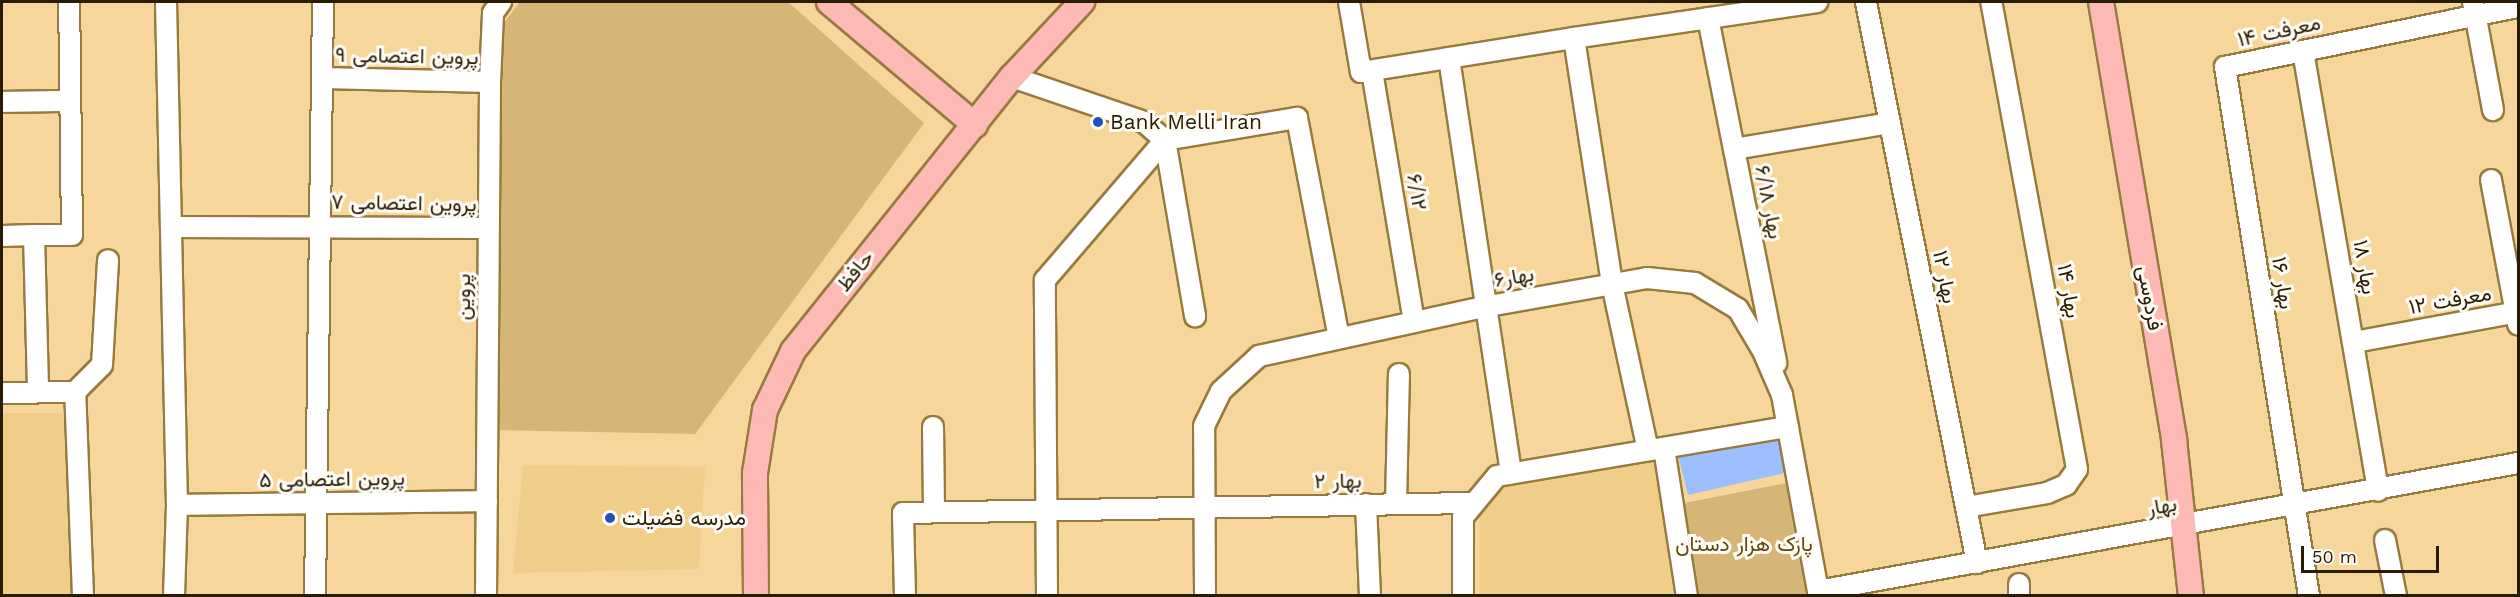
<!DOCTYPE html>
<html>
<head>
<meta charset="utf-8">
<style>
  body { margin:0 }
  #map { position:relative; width:2520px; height:597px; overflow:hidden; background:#f6d69a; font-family:"Work Sans",Vazirmatn,sans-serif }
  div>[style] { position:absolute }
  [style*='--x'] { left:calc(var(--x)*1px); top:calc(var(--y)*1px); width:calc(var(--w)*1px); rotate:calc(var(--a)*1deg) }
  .built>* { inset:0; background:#f0cd88 }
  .green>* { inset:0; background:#d6b677 }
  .building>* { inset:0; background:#9dbeff }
  .roads { filter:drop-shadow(2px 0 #977a3f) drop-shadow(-2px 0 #977a3f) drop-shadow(0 2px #977a3f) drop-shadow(0 -2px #977a3f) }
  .minor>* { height:20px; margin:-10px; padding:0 10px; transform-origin:10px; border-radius:10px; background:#fff }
  .major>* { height:24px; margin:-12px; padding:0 12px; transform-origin:12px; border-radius:12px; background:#fdb9b6 }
  .dots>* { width:16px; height:16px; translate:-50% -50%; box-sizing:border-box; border:3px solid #fefbf5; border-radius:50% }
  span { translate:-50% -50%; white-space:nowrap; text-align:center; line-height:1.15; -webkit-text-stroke:6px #fefbf5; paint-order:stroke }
  .street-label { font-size:21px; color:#281c04 }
  .poi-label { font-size:21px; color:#281c04 }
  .left { translate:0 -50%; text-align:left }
  .park-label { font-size:21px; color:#604810 }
  .frame { position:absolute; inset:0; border:3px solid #281c04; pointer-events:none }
  .scale { position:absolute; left:2301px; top:546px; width:138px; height:27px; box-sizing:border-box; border:3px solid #281c04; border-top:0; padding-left:8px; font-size:18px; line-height:21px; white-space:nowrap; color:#281c04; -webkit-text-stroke:4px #fefbf5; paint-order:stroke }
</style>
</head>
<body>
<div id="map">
  <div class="built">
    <i style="clip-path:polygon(2px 413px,63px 413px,72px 420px,74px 594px,2px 595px)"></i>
    <i style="clip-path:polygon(1647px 457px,1664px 471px,1682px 595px,1479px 596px,1480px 508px,1500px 482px)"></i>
    <i style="clip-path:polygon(523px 465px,705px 467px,699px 569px,513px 573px)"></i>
  </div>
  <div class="green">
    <i style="clip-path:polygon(520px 2px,788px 2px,924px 123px,695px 434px,500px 430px,497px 32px)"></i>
    <i style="clip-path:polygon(1787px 483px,1807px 595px,1695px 595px,1679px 504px)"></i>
  </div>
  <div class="building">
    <i style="clip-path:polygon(1784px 433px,1789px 472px,1688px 495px,1677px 451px)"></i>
  </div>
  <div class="roads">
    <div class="minor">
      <i style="--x:166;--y:2;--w:503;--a:88.75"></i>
      <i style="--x:177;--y:505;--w:91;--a:91.9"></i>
      <i style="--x:1349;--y:2;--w:71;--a:80.3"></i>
      <i style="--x:1361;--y:72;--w:216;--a:-9.1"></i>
      <i style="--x:1574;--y:38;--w:249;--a:81.2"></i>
      <i style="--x:1612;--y:284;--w:170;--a:77.8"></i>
      <i style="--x:1866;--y:2;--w:572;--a:78.81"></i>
      <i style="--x:2473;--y:2;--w:110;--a:79.5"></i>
      <i style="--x:1708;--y:18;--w:352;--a:78.8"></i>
      <i style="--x:1574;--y:38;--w:246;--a:-8.4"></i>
      <i style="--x:2303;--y:51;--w:446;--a:80.3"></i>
      <i style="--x:1449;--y:58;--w:420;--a:81.5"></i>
      <i style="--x:1372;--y:71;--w:254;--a:80.5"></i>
      <i style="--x:1012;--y:77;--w:139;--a:18.8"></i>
      <i style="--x:1144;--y:122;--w:28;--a:41"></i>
      <i style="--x:1165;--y:140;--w:134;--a:-9.5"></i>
      <i style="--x:1297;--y:118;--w:224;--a:79.2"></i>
      <i style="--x:322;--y:78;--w:168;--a:1.4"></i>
      <i style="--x:2;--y:102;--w:65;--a:-0.9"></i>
      <i style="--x:1734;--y:149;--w:158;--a:-9.5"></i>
      <i style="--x:2491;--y:180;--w:147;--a:79.4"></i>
      <i style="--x:171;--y:227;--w:316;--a:0.2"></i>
      <i style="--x:34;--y:235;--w:38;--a:0"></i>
      <i style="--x:72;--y:235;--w:233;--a:-90.7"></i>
      <i style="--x:2;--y:236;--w:32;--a:-2"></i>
      <i style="--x:34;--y:235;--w:157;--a:88.5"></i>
      <i style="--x:2354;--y:342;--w:167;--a:-10.4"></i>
      <i style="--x:2;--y:393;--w:73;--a:-0.8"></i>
      <i style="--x:933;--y:427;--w:85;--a:89.3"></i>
      <i style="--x:1664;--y:448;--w:150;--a:81.2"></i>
      <i style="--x:1366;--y:504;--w:92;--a:87.5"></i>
      <i style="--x:1396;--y:504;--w:130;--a:-88.7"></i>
      <i style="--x:177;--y:505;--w:310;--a:-0.7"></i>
      <i style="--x:1966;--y:507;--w:82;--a:-9.8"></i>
      <i style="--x:2047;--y:493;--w:21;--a:-23"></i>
      <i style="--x:2066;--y:485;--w:19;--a:-55"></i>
      <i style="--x:2077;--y:469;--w:475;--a:-100.4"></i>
      <i style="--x:2385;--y:540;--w:57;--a:78.9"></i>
      <i style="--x:2019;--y:584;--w:12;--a:90"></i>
      <i style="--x:83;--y:596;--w:204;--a:-92.2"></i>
      <i style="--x:75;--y:392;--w:38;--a:-45"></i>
      <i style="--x:102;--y:365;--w:105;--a:-86.7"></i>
      <i style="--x:315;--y:596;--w:594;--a:-89.23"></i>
      <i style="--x:486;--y:596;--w:514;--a:-89.55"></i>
      <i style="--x:490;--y:82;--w:69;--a:-87.5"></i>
      <i style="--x:493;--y:13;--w:14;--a:-54"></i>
      <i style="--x:905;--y:596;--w:83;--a:-91.4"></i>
      <i style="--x:903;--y:513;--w:570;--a:-1.01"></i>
      <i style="--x:1047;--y:596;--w:316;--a:-90.4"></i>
      <i style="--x:1045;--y:280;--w:184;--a:-49.4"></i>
      <i style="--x:1165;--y:140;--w:179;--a:80.3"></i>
      <i style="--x:1205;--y:596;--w:170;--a:-90.3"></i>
      <i style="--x:1204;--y:426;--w:39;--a:-64"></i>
      <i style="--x:1221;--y:391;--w:52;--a:-42.6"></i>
      <i style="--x:1259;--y:356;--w:229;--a:-12.3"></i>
      <i style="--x:1483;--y:307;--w:167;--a:-10"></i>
      <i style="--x:1647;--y:278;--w:48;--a:5.9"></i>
      <i style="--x:1695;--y:283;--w:50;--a:31.2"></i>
      <i style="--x:1738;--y:309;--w:49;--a:59.2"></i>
      <i style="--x:1763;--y:351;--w:48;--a:66.6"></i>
      <i style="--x:1782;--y:395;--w:199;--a:79.6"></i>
      <i style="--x:1463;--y:596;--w:79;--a:-90"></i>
      <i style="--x:1463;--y:517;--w:53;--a:-50.3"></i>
      <i style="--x:1497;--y:476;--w:295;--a:-9.6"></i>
      <i style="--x:1818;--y:596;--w:5;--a:-90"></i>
      <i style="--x:1818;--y:591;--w:712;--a:-10.36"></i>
      <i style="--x:2309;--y:596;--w:536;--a:-99.02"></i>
      <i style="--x:2225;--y:67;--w:299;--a:-11.6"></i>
    </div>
    <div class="major">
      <i style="--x:829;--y:2;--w:191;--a:40.1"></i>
      <i style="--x:2101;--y:2;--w:444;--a:80.5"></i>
      <i style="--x:2174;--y:440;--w:157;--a:83.8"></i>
      <i style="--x:756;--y:596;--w:123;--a:-90.5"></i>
      <i style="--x:755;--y:473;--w:64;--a:-81"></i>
      <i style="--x:765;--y:410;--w:65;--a:-64.6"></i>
      <i style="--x:793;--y:351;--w:351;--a:-51.4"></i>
      <i style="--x:1012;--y:77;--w:103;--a:-47"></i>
    </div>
  </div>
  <div class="dots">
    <i style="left:1098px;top:122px;background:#2352c0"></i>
    <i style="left:610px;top:518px;background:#2352c0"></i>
  </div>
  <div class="street-label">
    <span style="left:2279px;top:31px;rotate:-12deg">معرفت ۱۴</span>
    <span style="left:407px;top:56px;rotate:1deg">پروین اعتصامی ۹</span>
    <span style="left:1417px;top:192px;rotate:80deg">۶/۱۲</span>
    <span style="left:1769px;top:202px;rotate:79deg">بهار ۶/۱۸</span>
    <span style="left:404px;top:203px;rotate:1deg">پروین اعتصامی ۷</span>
    <span style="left:2365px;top:267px;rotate:80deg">بهار ۱۸</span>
    <span style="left:855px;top:271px;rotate:-51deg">حافظ</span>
    <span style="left:1514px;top:277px;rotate:-10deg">بهار۶</span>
    <span style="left:1945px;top:277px;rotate:79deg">بهار ۱۲</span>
    <span style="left:2283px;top:283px;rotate:81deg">بهار ۱۶</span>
    <span style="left:2069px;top:291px;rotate:80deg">بهار ۱۴</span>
    <span style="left:463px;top:297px;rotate:-90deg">پروین</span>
    <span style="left:2150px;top:298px;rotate:80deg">فردوسی</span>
    <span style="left:2450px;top:300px;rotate:-10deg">معرفت ۱۲</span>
    <span style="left:332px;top:479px;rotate:-1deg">پروین اعتصامی ۵</span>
    <span style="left:1338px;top:481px;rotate:-1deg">بهار ۲</span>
    <span style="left:2162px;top:506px;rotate:-10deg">بهار</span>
  </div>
  <div class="poi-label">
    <span class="left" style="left:1110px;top:122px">Bank Melli Iran</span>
    <span class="left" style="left:622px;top:518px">مدرسه فضیلت</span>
  </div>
  <div class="park-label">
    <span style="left:1744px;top:544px">پارک هزار دستان</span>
  </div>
  <div class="frame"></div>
  <div class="scale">50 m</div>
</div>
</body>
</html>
